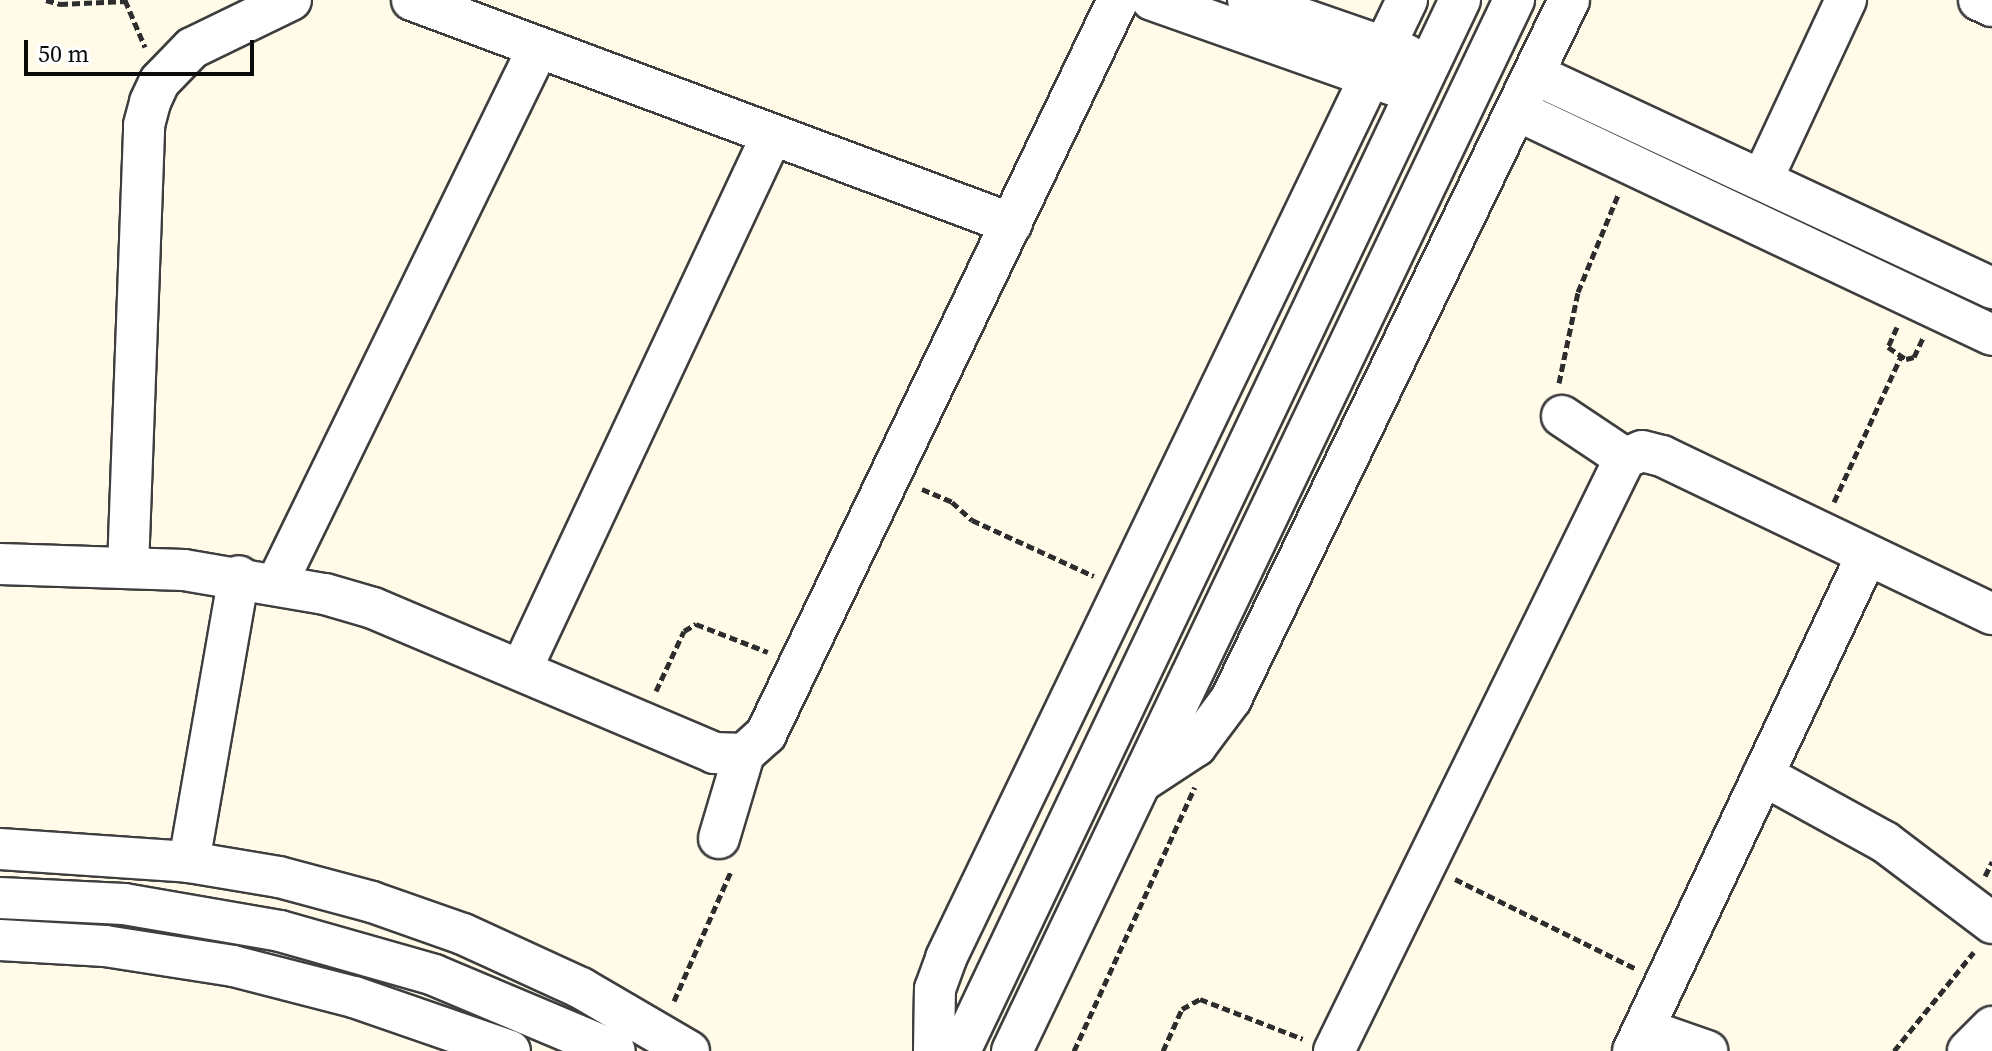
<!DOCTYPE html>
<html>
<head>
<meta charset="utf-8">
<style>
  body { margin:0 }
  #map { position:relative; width:1992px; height:1051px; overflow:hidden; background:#fffbe8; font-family:"Source Serif 4",serif }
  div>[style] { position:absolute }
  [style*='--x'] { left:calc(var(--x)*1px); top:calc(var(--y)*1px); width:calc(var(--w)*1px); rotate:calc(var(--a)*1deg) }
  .path>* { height:5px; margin-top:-2.5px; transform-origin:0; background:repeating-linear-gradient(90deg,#2d2d2d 0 8px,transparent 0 12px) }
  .roads { filter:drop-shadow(2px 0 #3e3e3e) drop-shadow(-2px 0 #3e3e3e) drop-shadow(0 2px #3e3e3e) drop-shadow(0 -2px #3e3e3e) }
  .minor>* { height:40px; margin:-20px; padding:0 20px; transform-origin:20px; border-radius:20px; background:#fff }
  span { translate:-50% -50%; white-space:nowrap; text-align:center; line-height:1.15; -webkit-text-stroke:8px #fff; paint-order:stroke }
  .scale { position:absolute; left:24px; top:40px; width:230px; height:36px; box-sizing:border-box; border:4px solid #0b0b0b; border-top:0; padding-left:10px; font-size:24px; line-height:28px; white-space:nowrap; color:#0b0b0b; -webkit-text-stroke:6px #fff; paint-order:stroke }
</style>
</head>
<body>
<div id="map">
  <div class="path">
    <i style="--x:46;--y:0;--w:15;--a:16"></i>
    <i style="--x:60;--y:4;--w:66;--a:-2.6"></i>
    <i style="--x:125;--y:0;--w:51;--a:66.9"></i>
    <i style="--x:1897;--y:327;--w:22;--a:114"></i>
    <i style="--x:1888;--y:347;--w:22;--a:34"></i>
    <i style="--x:1906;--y:359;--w:8;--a:-14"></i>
    <i style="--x:1914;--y:357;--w:21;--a:-65"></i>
    <i style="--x:1559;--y:383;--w:93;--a:-78.2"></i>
    <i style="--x:1578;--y:292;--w:105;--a:-67.6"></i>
    <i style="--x:922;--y:489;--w:33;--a:23"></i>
    <i style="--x:952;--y:502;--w:27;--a:42"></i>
    <i style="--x:972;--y:520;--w:134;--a:24.7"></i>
    <i style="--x:1834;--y:502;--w:161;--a:-65.3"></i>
    <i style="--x:656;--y:691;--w:66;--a:-65"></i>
    <i style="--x:684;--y:631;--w:14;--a:-30"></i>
    <i style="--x:696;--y:624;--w:77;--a:21.3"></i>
    <i style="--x:1985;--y:876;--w:16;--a:-63"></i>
    <i style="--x:1455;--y:879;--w:202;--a:26.4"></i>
    <i style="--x:674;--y:1001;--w:142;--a:-66.3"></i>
    <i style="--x:1074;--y:1051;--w:290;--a:-65.4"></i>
    <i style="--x:1163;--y:1051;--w:46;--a:-65.7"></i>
    <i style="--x:1182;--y:1009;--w:21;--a:-29"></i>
    <i style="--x:1200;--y:999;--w:110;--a:21.2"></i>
    <i style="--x:1894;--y:1051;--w:127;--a:-51.1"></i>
  </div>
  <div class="roads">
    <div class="minor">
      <i style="--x:412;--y:0;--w:640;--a:20.47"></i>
      <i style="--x:1152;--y:0;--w:256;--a:19.4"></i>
      <i style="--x:1248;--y:0;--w:168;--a:19.1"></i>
      <i style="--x:1979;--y:0;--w:14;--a:25"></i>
      <i style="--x:1534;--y:74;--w:506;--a:25.04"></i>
      <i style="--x:1516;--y:110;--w:526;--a:25.3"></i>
      <i style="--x:1762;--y:180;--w:199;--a:-65"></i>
      <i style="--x:1562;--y:416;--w:76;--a:33.7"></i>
      <i style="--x:0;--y:564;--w:184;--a:1.9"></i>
      <i style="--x:184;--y:570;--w:143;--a:9.7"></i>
      <i style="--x:325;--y:594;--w:50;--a:16.3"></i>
      <i style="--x:373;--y:608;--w:371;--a:23"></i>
      <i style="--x:714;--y:753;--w:30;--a:2"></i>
      <i style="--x:744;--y:754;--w:30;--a:-42"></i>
      <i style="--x:766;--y:734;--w:814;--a:-64.38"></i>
      <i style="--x:128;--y:568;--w:443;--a:-87.9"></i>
      <i style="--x:144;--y:125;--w:24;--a:-75"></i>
      <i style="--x:150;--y:102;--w:23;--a:-65"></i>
      <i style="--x:160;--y:81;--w:46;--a:-45.9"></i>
      <i style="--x:192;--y:48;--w:110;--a:-25.9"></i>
      <i style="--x:277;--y:583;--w:595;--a:-63.99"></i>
      <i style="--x:521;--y:670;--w:591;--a:-64.87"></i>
      <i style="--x:1763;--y:775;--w:139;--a:28.8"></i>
      <i style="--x:1885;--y:842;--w:134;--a:37.1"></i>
      <i style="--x:1141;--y:782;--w:66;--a:-33.2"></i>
      <i style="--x:1196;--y:746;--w:59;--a:-53.3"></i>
      <i style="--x:1231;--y:699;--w:776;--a:-64.19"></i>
      <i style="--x:719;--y:838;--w:88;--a:-73.4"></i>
      <i style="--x:0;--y:849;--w:189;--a:3.9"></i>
      <i style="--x:189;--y:862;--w:91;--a:9.5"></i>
      <i style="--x:279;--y:877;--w:96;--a:15"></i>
      <i style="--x:372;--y:902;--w:96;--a:19.4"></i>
      <i style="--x:463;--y:934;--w:130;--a:24.6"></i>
      <i style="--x:581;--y:988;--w:125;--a:30.3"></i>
      <i style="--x:189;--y:862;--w:290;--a:-80.1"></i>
      <i style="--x:0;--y:898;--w:124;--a:2.8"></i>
      <i style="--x:124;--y:904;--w:158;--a:9.8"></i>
      <i style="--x:280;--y:931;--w:160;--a:15.9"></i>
      <i style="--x:434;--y:975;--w:196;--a:22.8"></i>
      <i style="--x:0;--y:940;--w:105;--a:3.3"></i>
      <i style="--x:105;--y:946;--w:130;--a:8.9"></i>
      <i style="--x:233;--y:966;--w:125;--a:14.4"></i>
      <i style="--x:354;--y:997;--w:165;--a:19.1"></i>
      <i style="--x:1644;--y:1029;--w:67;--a:19.2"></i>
      <i style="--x:934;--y:1051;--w:62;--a:-89.1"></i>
      <i style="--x:935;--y:989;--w:33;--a:-70"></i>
      <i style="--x:946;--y:958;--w:1063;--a:-64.3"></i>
      <i style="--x:960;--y:1051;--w:1164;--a:-64.56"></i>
      <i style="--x:1012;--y:1051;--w:1165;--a:-64.47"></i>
      <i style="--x:1334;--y:1051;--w:661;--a:-63.86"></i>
      <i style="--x:1625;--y:458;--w:18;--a:-22"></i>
      <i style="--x:1642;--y:451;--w:21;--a:14"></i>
      <i style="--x:1662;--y:456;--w:366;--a:25.6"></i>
      <i style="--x:1633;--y:1051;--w:548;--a:-64.74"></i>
      <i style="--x:1968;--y:1051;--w:34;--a:-45"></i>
    </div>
  </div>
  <div class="scale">50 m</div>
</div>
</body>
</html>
